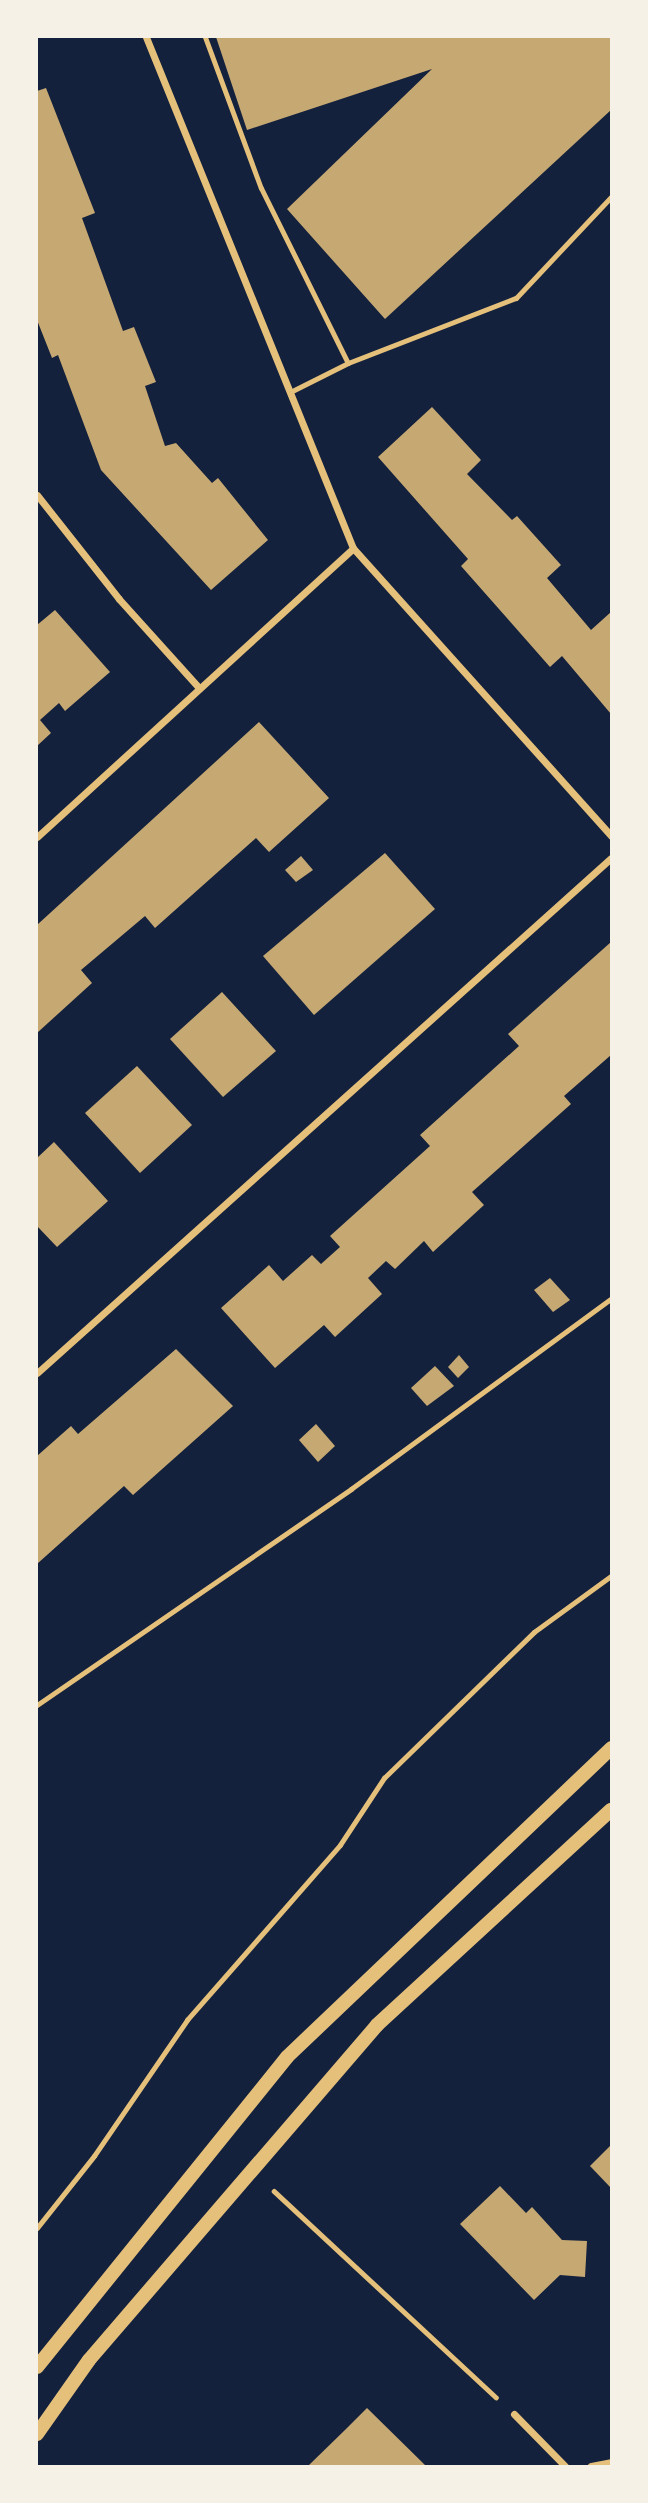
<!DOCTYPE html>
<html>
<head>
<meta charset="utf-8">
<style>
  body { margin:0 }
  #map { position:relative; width:648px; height:2503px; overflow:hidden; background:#14213d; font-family:"Noto Sans",sans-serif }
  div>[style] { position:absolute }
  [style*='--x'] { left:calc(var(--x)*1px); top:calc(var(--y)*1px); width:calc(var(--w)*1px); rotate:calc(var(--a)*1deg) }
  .building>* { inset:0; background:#c6a872 }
  .path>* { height:4.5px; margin:-2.25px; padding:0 2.25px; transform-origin:2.25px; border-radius:2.25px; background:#e5c07b }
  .service>* { height:5px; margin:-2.5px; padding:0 2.5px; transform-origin:2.5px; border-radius:2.5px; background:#e5c07b }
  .minor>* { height:7px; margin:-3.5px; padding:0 3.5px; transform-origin:3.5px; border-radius:3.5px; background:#e5c07b }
  .secondary>* { height:14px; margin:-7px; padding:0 7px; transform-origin:7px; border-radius:7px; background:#e5c07b }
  span { translate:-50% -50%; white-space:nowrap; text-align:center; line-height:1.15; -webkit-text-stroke:5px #f6f1e7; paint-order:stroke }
  .frame { position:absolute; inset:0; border:38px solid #f6f1e7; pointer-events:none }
</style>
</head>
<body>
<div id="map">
  <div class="building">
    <i style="clip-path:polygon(216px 37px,611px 37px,611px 110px,385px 319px,287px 209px,432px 69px,247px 130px)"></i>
    <i style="clip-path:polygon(46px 88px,95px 213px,82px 218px,123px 331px,134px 327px,156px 382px,145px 386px,165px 446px,176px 443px,212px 483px,218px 478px,268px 540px,211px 590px,101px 470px,58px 355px,52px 358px,37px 320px,37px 91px)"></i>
    <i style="clip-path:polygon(432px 407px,481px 460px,467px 474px,512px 520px,517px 516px,561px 565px,547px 578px,591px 630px,611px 612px,611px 714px,562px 656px,550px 667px,461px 566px,468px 559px,378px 457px)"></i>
    <i style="clip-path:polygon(55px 610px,110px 672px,65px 711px,59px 703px,40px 720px,51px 733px,37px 746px,37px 625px)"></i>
    <i style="clip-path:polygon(259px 722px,329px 798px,269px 852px,256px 838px,155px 928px,145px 916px,81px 970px,92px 983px,37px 1033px,37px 925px)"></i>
    <i style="clip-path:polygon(385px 853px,435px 909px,314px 1015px,263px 956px)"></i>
    <i style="clip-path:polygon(301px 856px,313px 870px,296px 882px,285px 870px)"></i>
    <i style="clip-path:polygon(611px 942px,611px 1055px,564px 1096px,571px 1104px,472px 1192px,484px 1205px,433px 1252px,424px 1241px,395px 1269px,386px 1261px,368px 1278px,382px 1294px,335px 1337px,324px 1325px,275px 1368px,221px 1308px,269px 1265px,283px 1281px,312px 1255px,321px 1264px,340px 1247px,330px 1236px,430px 1146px,420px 1135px,519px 1046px,508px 1034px)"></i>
    <i style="clip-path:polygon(222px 992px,276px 1051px,223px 1097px,170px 1039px)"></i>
    <i style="clip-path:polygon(137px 1066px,192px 1125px,140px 1173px,85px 1113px)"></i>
    <i style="clip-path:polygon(54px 1142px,108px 1201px,57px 1247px,37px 1226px,37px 1158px)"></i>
    <i style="clip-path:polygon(550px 1278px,570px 1300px,553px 1312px,534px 1290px)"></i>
    <i style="clip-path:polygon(176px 1349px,233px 1406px,133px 1495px,124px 1486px,37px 1564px,37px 1456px,71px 1426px,78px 1434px)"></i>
    <i style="clip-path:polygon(459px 1355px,469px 1367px,458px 1378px,448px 1367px)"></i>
    <i style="clip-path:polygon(435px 1366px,454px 1386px,427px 1406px,411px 1388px)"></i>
    <i style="clip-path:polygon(316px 1424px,335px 1446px,318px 1462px,299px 1440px)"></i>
    <i style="clip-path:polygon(611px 2145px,611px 2188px,590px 2166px)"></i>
    <i style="clip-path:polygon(500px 2186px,526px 2213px,532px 2207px,562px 2240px,587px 2241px,585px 2277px,560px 2275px,534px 2300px,460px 2224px)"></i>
    <i style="clip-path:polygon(367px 2408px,426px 2466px,308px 2466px,346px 2429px)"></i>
  </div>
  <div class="path">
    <i style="--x:37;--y:1705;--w:381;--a:-34.5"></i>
    <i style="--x:351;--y:1489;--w:322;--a:-36.2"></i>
    <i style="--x:274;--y:2191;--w:303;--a:42.9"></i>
    <i style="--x:37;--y:2228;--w:92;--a:-51.6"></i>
    <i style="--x:94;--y:2156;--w:165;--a:-55.6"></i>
    <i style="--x:187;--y:2020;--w:232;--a:-48.8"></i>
    <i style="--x:340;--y:1845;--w:80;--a:-56.7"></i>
    <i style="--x:384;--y:1778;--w:209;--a:-44.2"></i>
    <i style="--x:534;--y:1632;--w:95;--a:-36"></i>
  </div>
  <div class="service">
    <i style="--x:205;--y:37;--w:161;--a:69.7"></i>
    <i style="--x:261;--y:188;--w:195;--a:63.6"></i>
    <i style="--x:348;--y:363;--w:63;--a:153.4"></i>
    <i style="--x:348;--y:363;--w:180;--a:-21.2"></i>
    <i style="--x:516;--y:298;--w:139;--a:-46.8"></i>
  </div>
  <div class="minor">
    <i style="--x:146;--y:37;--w:551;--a:67.95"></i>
    <i style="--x:353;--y:548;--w:387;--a:48.1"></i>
    <i style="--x:37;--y:495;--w:132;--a:51.7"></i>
    <i style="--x:119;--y:599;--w:120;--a:48"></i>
    <i style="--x:37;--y:837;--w:428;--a:-42.4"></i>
    <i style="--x:37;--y:1373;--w:771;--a:-41.9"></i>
    <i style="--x:514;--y:2414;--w:73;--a:45.6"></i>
    <i style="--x:591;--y:2466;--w:20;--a:-11"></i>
  </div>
  <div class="secondary">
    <i style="--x:37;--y:2367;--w:398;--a:-51.1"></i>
    <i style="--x:287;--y:2057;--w:448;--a:-43.6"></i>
    <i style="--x:37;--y:2434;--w:90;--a:-54.9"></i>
    <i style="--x:89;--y:2360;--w:442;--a:-49.3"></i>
    <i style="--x:377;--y:2025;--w:318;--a:-42.6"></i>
  </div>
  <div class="frame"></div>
</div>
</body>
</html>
